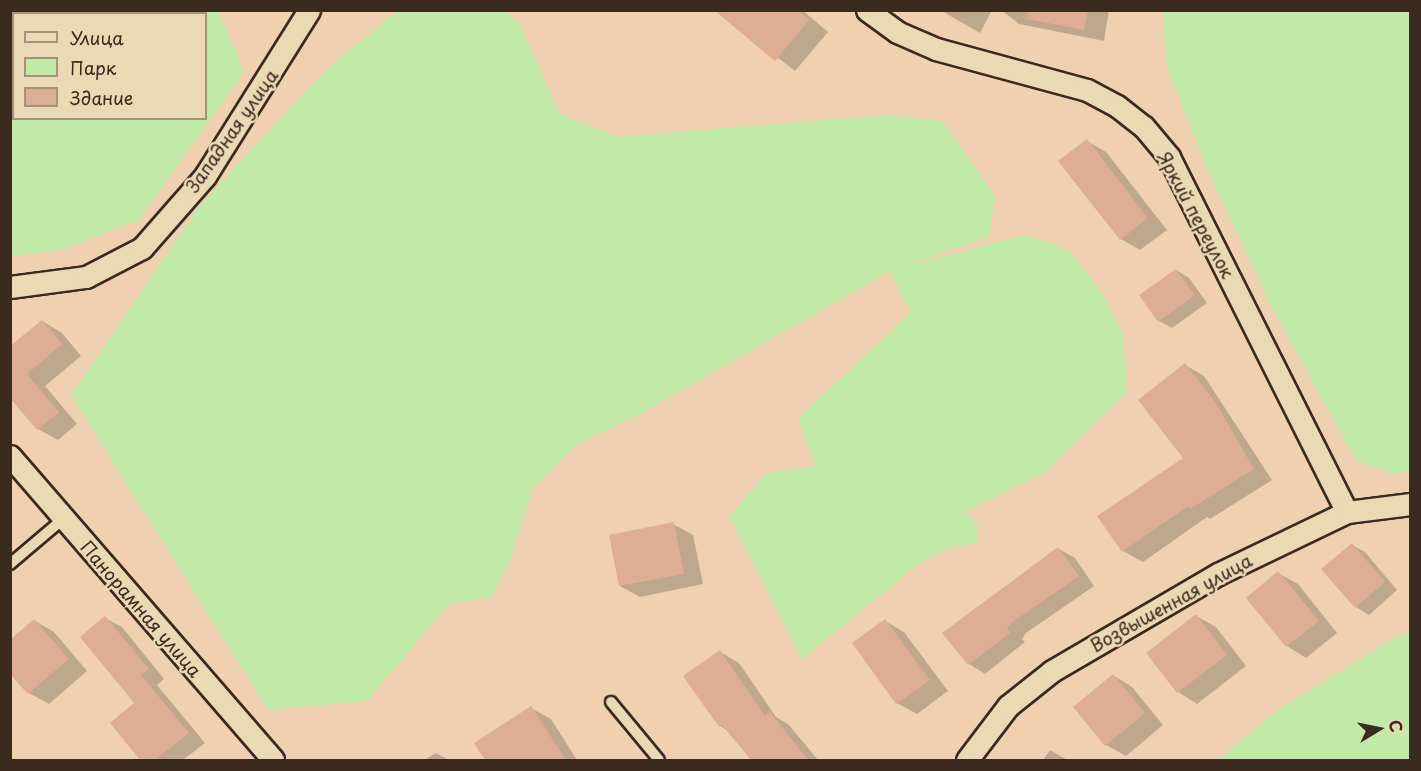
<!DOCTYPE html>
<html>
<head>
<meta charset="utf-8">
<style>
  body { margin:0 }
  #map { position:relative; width:1421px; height:771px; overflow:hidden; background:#efd1b1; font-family:"Playpen Sans",sans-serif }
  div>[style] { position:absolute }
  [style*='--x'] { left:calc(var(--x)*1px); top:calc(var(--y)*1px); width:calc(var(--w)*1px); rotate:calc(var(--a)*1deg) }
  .green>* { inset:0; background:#c1eaa6 }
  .shadow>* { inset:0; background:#0003 }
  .building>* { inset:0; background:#ddad96 }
  .roads { filter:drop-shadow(2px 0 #3b2a1e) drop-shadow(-2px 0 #3b2a1e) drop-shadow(0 2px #3b2a1e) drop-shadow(0 -2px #3b2a1e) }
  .service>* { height:10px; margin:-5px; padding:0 5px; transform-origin:5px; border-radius:5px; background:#ebd8b5 }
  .minor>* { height:21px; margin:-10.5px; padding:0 10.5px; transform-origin:10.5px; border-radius:10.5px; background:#ebd8b5 }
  span { translate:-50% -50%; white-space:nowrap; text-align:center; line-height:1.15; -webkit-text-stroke:5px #ebd8b5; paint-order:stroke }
  .street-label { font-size:18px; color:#3b2a1e }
  .frame { position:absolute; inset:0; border:12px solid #3b2a1e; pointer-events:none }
  .legend { position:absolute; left:12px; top:12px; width:195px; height:108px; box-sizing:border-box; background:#ebd8b5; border:2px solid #a59279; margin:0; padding:8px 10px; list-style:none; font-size:18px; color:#3b2a1e }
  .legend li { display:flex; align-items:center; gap:12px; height:30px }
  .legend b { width:30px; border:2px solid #a59279 }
  .north { position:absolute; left:1349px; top:699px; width:60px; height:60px; -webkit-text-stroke:4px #ebd8b5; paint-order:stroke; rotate:80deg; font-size:16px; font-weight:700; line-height:24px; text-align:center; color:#3b2a1e }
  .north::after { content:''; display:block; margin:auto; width:21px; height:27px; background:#3b2a1e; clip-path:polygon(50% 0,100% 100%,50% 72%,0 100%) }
</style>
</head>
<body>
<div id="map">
  <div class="green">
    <i style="clip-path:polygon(evenodd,11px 10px,219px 11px,244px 72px,139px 220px,64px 249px,11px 257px,11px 10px,14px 14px,206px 14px,206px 118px,14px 118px,14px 14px)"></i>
    <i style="clip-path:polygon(399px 10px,506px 11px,519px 23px,560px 114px,618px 137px,888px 115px,942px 121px,995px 195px,989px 237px,902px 267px,1026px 235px,1069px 250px,1104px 296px,1123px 334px,1127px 392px,1047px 471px,965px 512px,977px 523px,978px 542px,948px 549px,920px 563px,802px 659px,729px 516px,767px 473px,816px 466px,798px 419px,911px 312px,890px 271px,641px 414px,576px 445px,533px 489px,508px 566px,491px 597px,449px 604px,367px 701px,268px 710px,71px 395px,202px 203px,328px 68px)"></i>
    <i style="clip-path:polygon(1163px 11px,1410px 11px,1410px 471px,1392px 474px,1356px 460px,1273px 309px,1209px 173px,1167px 67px)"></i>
    <i style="clip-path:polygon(1410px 631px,1410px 760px,1218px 760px,1276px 712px,1387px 642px)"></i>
  </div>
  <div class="shadow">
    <i style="clip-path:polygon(716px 10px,802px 10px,828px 32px,795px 71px)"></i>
    <i style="clip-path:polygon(940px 10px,992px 10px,980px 33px)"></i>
    <i style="clip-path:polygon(1001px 10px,1109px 10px,1104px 41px,1019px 24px)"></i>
    <i style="clip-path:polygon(1087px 141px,1106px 152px,1167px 230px,1140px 250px,1121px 239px)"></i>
    <i style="clip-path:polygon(1176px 270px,1189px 278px,1207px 303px,1172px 328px,1159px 321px)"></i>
    <i style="clip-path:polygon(42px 321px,62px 333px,81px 356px,45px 386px,77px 424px,58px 440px,38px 429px,10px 395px)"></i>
    <i style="clip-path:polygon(1185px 365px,1204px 376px,1272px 480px,1210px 519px,1207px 517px,1143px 562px,1123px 551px,1185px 458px)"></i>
    <i style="clip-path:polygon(673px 524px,693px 535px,703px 584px,640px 597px,620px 586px)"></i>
    <i style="clip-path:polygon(1352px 545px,1365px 552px,1397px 590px,1369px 615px,1356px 607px)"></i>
    <i style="clip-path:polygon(1059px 549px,1075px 558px,1094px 586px,1026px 633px,1022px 639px,1025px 642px,985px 674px,969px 664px)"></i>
    <i style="clip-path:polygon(1278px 573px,1298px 584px,1337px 633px,1306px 658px,1287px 646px,1248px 598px)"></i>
    <i style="clip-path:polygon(1196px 616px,1216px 627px,1246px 666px,1197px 704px,1178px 692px)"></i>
    <i style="clip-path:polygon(105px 618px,122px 627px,164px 679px,157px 685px,205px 743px,183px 760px,142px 760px,112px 724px,136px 703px)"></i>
    <i style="clip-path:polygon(35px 621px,54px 632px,87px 671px,49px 704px,29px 693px,10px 672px)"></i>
    <i style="clip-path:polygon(885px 621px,904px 632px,948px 691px,917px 714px,897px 703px,854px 644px)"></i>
    <i style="clip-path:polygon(720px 652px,739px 663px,776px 717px,789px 725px,818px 760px,753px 760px,730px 732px,720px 726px)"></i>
    <i style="clip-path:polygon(1113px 675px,1132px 687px,1163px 725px,1126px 756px,1106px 745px)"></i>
    <i style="clip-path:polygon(531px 708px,551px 719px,577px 760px,487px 760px,476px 744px)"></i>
    <i style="clip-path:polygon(1050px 750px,1062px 757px,1068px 760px,1043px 760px)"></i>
    <i style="clip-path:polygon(436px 753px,449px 760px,424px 760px)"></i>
  </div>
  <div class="building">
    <i style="clip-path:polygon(714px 10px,798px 10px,809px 20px,775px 61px)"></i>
    <i style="clip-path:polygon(1028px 10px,1088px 10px,1084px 30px,1027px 19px)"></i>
    <i style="clip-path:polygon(1087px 139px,1148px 218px,1120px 240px,1058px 161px)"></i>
    <i style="clip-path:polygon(1176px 269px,1195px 295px,1158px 322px,1139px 295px)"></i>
    <i style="clip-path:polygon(42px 320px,62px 344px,27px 374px,59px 412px,37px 430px,10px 398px,10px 346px)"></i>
    <i style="clip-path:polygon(1185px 363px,1216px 403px,1254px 469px,1190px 509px,1188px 506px,1122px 552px,1097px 516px,1183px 458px,1138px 400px)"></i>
    <i style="clip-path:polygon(674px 522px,684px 574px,619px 586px,609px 535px)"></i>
    <i style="clip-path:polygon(1352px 543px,1385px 582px,1355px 608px,1321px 569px)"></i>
    <i style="clip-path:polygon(1058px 547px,1079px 576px,1010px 624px,1007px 629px,1010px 633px,968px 665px,942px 633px)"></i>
    <i style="clip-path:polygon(1278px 571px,1319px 621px,1286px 647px,1246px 598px)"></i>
    <i style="clip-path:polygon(1196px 614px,1227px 655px,1177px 693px,1146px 653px)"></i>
    <i style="clip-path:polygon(105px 616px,149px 669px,141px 675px,189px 733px,155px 760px,140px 760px,110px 723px,134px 703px,80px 637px)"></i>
    <i style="clip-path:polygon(34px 619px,69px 659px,28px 694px,10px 674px,10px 640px)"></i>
    <i style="clip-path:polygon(885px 619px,930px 680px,896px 704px,852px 643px)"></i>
    <i style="clip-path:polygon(720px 650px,765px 716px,770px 712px,808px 760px,751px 760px,722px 725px,719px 727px,683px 676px)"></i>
    <i style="clip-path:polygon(1113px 674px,1145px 713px,1105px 746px,1073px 707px)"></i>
    <i style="clip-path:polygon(531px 706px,566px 760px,485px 760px,474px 743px)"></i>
  </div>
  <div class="roads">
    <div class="service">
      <i style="--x:10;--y:564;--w:70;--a:-40.3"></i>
      <i style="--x:611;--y:702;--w:75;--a:50.4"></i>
    </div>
    <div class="minor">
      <i style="--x:867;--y:10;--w:37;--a:36"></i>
      <i style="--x:897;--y:32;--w:43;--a:23.6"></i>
      <i style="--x:936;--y:49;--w:156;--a:15.2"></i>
      <i style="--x:1087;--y:90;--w:34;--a:28"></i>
      <i style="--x:1117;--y:106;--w:34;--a:38"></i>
      <i style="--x:1144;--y:127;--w:39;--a:50"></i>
      <i style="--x:1169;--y:157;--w:397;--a:63.4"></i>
      <i style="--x:10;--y:287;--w:77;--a:-7.5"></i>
      <i style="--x:86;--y:277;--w:63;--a:-27.4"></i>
      <i style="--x:142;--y:248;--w:96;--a:-48.8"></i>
      <i style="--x:205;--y:176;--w:196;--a:-57.9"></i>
      <i style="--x:10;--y:456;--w:402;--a:49.1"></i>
      <i style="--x:967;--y:760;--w:68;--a:-52.8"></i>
      <i style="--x:1008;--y:706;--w:56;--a:-38.5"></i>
      <i style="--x:1052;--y:671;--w:192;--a:-30.3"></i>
      <i style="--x:1218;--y:574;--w:143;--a:-25.7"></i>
      <i style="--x:1347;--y:512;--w:64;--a:-7.2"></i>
    </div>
  </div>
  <div class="street-label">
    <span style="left:232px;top:131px;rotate:-55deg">Западная улица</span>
    <span style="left:1196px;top:215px;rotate:62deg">Яркий переулок</span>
    <span style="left:1171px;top:603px;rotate:-29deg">Возвышенная улица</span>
    <span style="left:141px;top:609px;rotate:49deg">Панорамная улица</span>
  </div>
  <div class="frame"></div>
  <ul class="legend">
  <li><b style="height:8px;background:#ebd8b5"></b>Улица</li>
  <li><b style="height:16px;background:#c1eaa6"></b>Парк</li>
  <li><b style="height:16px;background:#ddad96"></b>Здание</li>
  </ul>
  <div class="north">С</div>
</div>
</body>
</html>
